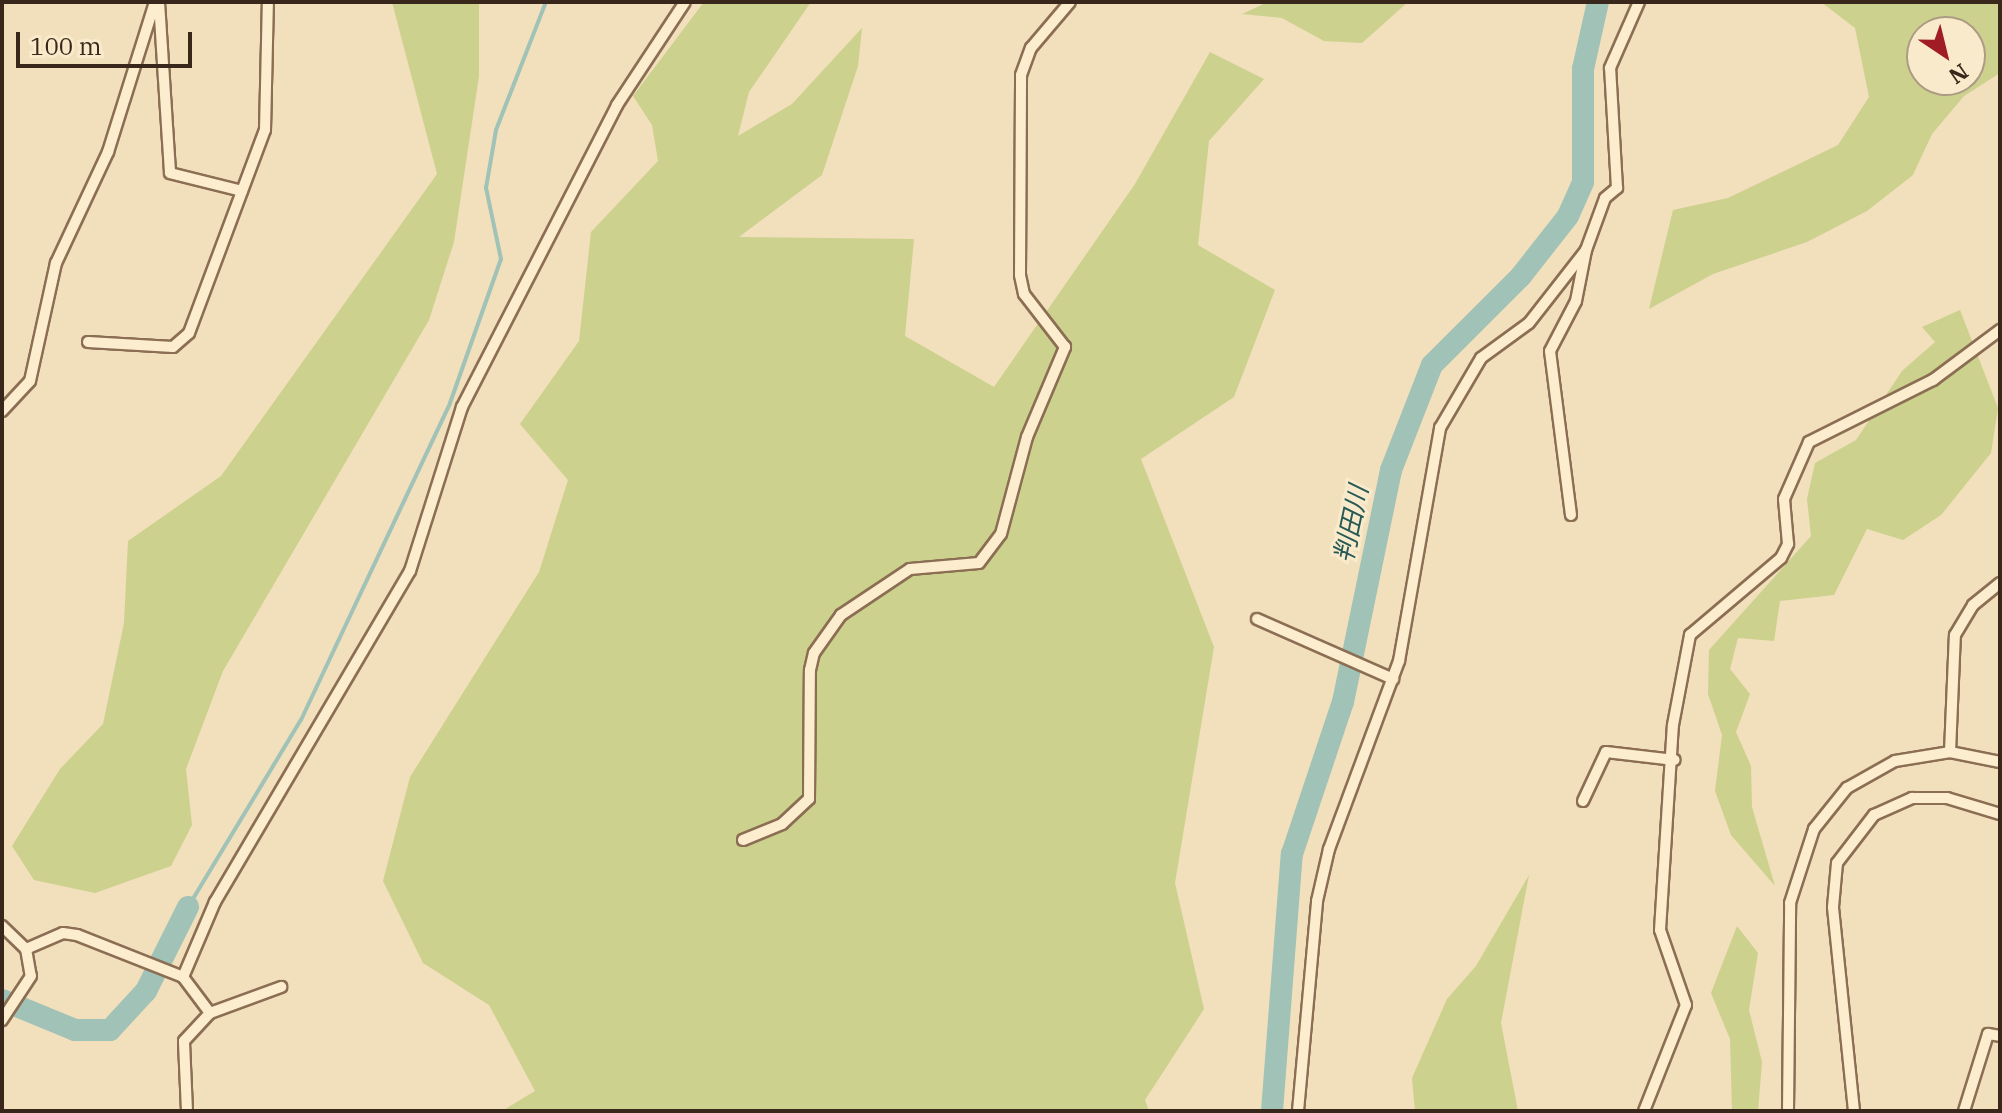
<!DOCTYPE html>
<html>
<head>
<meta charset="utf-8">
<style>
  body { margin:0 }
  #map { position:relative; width:2002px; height:1113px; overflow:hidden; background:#f2dfbb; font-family:"IBM Plex Serif","Noto Sans JP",serif }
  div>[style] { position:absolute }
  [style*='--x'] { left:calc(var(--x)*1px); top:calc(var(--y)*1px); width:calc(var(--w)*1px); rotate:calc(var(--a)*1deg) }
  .green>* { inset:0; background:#ccd18e }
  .stream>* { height:4px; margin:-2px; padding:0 2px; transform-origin:2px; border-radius:2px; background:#a0c2b7 }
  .river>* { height:22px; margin:-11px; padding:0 11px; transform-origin:11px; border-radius:11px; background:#a0c2b7 }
  .roads { filter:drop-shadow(2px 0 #8b6e53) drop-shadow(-2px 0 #8b6e53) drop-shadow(0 2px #8b6e53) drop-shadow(0 -2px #8b6e53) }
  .street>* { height:10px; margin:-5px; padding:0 5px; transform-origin:5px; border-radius:5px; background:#fcedcf }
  span { translate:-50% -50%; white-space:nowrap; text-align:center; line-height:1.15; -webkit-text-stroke:6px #f9eacb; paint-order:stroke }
  .water-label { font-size:26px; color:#275a54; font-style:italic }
  .frame { position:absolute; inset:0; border:4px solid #38271a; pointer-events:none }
  .north { position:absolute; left:1906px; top:16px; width:80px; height:80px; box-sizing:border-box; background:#f9eacb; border:2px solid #ac9c84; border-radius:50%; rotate:145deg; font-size:22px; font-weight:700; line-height:32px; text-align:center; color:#38271a }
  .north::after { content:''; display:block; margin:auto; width:28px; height:36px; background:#a01d24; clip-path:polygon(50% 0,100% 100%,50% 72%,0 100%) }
  .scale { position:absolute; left:16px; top:32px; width:176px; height:36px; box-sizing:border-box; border:4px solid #38271a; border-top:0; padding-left:10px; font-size:24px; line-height:28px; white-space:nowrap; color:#38271a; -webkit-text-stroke:6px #f9eacb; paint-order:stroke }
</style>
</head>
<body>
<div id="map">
  <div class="green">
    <i style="clip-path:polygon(392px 2px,479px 2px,479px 76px,454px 242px,429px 320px,223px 671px,186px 769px,192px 825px,171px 866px,95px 893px,34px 880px,12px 846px,60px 769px,103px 724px,124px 623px,128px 541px,221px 476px,437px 174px)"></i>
    <i style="clip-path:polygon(704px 2px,811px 2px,749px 92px,738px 136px,792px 104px,862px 28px,858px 66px,822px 175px,739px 237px,914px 239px,905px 336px,994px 387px,1135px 184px,1210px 52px,1264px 79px,1209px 141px,1198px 245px,1275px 290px,1234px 397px,1141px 459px,1214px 647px,1175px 883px,1204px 1009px,1145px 1100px,1149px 1111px,502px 1111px,535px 1091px,489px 1005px,423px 963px,383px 881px,410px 777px,539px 572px,568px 480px,520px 424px,579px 341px,591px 232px,658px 161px,652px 125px,633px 96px)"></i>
    <i style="clip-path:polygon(1268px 2px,1408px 2px,1362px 43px,1324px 41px,1282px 18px,1242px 14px)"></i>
    <i style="clip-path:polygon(evenodd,1821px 2px,2000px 2px,2000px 73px,1964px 96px,1932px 134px,1913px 175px,1867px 211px,1807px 242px,1713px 274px,1649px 309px,1673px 210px,1728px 198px,1838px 145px,1869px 97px,1855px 28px,1821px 2px,1970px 32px,1970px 80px,1922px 80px,1922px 32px,1970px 32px)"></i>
    <i style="clip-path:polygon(1960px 310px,1998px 408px,1991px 453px,1941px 515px,1903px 540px,1867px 529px,1834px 595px,1780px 601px,1774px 641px,1738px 638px,1730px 669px,1750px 694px,1736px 732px,1751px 766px,1752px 807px,1775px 886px,1731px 835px,1715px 791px,1722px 735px,1708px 694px,1709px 650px,1811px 536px,1807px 499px,1815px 463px,1856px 440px,1902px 371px,1935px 342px,1922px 327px)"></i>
    <i style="clip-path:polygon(1529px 875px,1501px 1023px,1518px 1111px,1415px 1111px,1412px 1078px,1447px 999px,1476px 966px)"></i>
    <i style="clip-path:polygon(1737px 926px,1758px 953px,1749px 1010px,1762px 1062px,1758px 1111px,1732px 1111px,1730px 1039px,1711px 993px)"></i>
  </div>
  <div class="stream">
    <i style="--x:188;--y:907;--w:218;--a:-58.9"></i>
    <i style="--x:301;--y:720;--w:350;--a:-64.8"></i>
    <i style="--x:450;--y:403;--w:153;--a:-70.5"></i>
    <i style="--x:501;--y:259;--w:73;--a:-101.9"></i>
    <i style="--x:486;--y:188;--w:59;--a:-80.2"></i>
    <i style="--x:496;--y:130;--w:137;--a:-68.7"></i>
  </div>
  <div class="river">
    <i style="--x:2;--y:1000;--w:79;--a:22.3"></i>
    <i style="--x:75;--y:1030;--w:35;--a:0"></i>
    <i style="--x:110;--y:1030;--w:53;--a:-47.3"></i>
    <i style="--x:146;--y:991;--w:94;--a:-63.4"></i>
    <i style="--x:1272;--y:1111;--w:258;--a:-85.6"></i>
    <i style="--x:1292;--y:854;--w:160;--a:-71.5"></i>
    <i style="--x:1343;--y:702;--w:237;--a:-78.3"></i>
    <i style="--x:1391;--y:470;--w:113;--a:-68.7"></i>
    <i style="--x:1432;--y:365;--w:126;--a:-45"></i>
    <i style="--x:1521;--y:276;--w:76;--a:-51.9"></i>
    <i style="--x:1568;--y:216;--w:37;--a:-66"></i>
    <i style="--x:1583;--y:182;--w:113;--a:-90"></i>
    <i style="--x:1583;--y:69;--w:69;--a:-77.4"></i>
  </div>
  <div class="roads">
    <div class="street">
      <i style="--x:159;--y:2;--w:171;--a:86.3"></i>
      <i style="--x:170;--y:173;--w:74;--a:14"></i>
      <i style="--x:88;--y:342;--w:85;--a:3.4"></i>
      <i style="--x:173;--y:347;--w:21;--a:-41"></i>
      <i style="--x:189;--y:333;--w:217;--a:-69.5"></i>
      <i style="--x:265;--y:130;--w:128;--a:-88.7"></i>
      <i style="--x:2;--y:411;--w:41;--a:-47"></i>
      <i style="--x:30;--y:381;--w:121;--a:-77.6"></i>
      <i style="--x:56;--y:263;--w:123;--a:-64.9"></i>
      <i style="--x:108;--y:152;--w:157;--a:-72.6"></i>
      <i style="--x:1571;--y:515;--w:165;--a:-97.3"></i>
      <i style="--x:1550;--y:351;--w:56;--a:-62.5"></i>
      <i style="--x:1576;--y:301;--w:52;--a:-78.9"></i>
      <i style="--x:1257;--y:619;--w:149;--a:23.8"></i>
      <i style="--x:1950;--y:752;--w:117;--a:-87.6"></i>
      <i style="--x:1955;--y:635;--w:35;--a:-59"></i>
      <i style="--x:1973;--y:605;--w:35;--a:-39"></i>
      <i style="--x:1583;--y:801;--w:54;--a:-64.9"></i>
      <i style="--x:1606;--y:752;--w:69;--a:6.6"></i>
      <i style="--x:743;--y:840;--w:42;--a:-22.3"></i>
      <i style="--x:782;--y:824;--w:37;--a:-43"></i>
      <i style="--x:809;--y:799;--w:129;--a:-89.6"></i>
      <i style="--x:810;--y:670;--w:17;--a:-77"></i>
      <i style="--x:814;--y:653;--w:47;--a:-54.6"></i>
      <i style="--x:841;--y:615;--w:83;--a:-33.7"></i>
      <i style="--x:910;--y:569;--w:69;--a:-5"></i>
      <i style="--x:979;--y:563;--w:36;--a:-53"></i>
      <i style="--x:1001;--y:534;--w:100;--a:-75"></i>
      <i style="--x:1027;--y:437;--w:98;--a:-67.1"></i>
      <i style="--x:1065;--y:347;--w:67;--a:-127.7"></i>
      <i style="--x:1024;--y:294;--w:19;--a:-102"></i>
      <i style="--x:1020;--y:275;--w:200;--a:-89.7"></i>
      <i style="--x:1021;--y:75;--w:29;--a:-70"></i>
      <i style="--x:1031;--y:48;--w:60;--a:-49.7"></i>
      <i style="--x:2;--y:926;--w:33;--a:44"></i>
      <i style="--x:26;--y:949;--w:27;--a:80"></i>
      <i style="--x:31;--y:976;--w:53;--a:123.4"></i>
      <i style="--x:26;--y:949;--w:40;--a:-23.4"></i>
      <i style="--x:63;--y:933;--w:14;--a:8"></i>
      <i style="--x:77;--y:935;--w:114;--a:21.6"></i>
      <i style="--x:183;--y:977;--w:82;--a:-66.9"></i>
      <i style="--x:215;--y:902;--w:384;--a:-59.5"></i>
      <i style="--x:410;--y:571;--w:172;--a:-72.4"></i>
      <i style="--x:462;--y:407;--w:339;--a:-62.8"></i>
      <i style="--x:617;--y:105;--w:123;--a:-56.6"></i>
      <i style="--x:183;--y:977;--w:45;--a:53.1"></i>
      <i style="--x:187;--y:1111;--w:70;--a:-92.5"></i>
      <i style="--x:184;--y:1041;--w:38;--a:-47"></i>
      <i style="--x:210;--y:1013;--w:76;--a:-20.1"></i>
      <i style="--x:1298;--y:1111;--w:211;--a:-84.8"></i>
      <i style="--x:1317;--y:901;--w:53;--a:-77"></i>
      <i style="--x:1329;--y:849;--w:201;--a:-69.6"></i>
      <i style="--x:1399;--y:661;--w:237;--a:-80"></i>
      <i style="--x:1440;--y:428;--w:81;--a:-59.6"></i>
      <i style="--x:1481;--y:358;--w:59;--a:-36.1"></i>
      <i style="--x:1529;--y:323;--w:93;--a:-52"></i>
      <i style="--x:1586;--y:250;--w:55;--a:-69.9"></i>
      <i style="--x:1605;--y:198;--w:16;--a:-40"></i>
      <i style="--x:1617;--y:188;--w:120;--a:-93.3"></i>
      <i style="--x:1610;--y:68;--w:72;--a:-66.3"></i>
      <i style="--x:1644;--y:1111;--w:114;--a:-68.4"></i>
      <i style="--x:1686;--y:1005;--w:79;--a:-109.1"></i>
      <i style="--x:1660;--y:930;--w:205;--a:-86.4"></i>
      <i style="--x:1673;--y:725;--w:92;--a:-79.3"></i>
      <i style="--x:1690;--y:635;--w:119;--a:-40.2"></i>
      <i style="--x:1781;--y:558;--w:16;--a:-63"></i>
      <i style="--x:1788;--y:544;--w:45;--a:-95.1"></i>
      <i style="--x:1784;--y:499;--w:62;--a:-66.3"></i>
      <i style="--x:1809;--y:442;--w:139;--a:-26.6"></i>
      <i style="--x:1933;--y:380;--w:84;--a:-36.7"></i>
      <i style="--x:1788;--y:1111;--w:208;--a:-89.4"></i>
      <i style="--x:1790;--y:903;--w:78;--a:-72"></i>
      <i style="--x:1814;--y:829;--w:53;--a:-51.2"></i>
      <i style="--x:1847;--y:788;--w:55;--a:-29.4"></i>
      <i style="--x:1895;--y:761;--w:56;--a:-9.3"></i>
      <i style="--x:1950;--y:752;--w:51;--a:11.3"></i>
      <i style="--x:1854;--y:1111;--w:205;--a:-95.9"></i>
      <i style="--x:1833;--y:907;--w:44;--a:-84.8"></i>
      <i style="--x:1837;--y:863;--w:61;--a:-52.4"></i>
      <i style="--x:1874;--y:815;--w:42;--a:-24.1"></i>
      <i style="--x:1912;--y:798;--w:35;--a:0"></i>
      <i style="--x:1947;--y:798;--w:55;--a:16.8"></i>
      <i style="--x:1964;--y:1111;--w:81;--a:-72.7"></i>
      <i style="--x:1988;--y:1034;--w:12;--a:9"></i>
    </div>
  </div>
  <div class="water-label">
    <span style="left:1351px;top:524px;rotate:-78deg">判田川</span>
  </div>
  <div class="frame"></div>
  <div class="north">N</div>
  <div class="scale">100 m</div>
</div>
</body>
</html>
